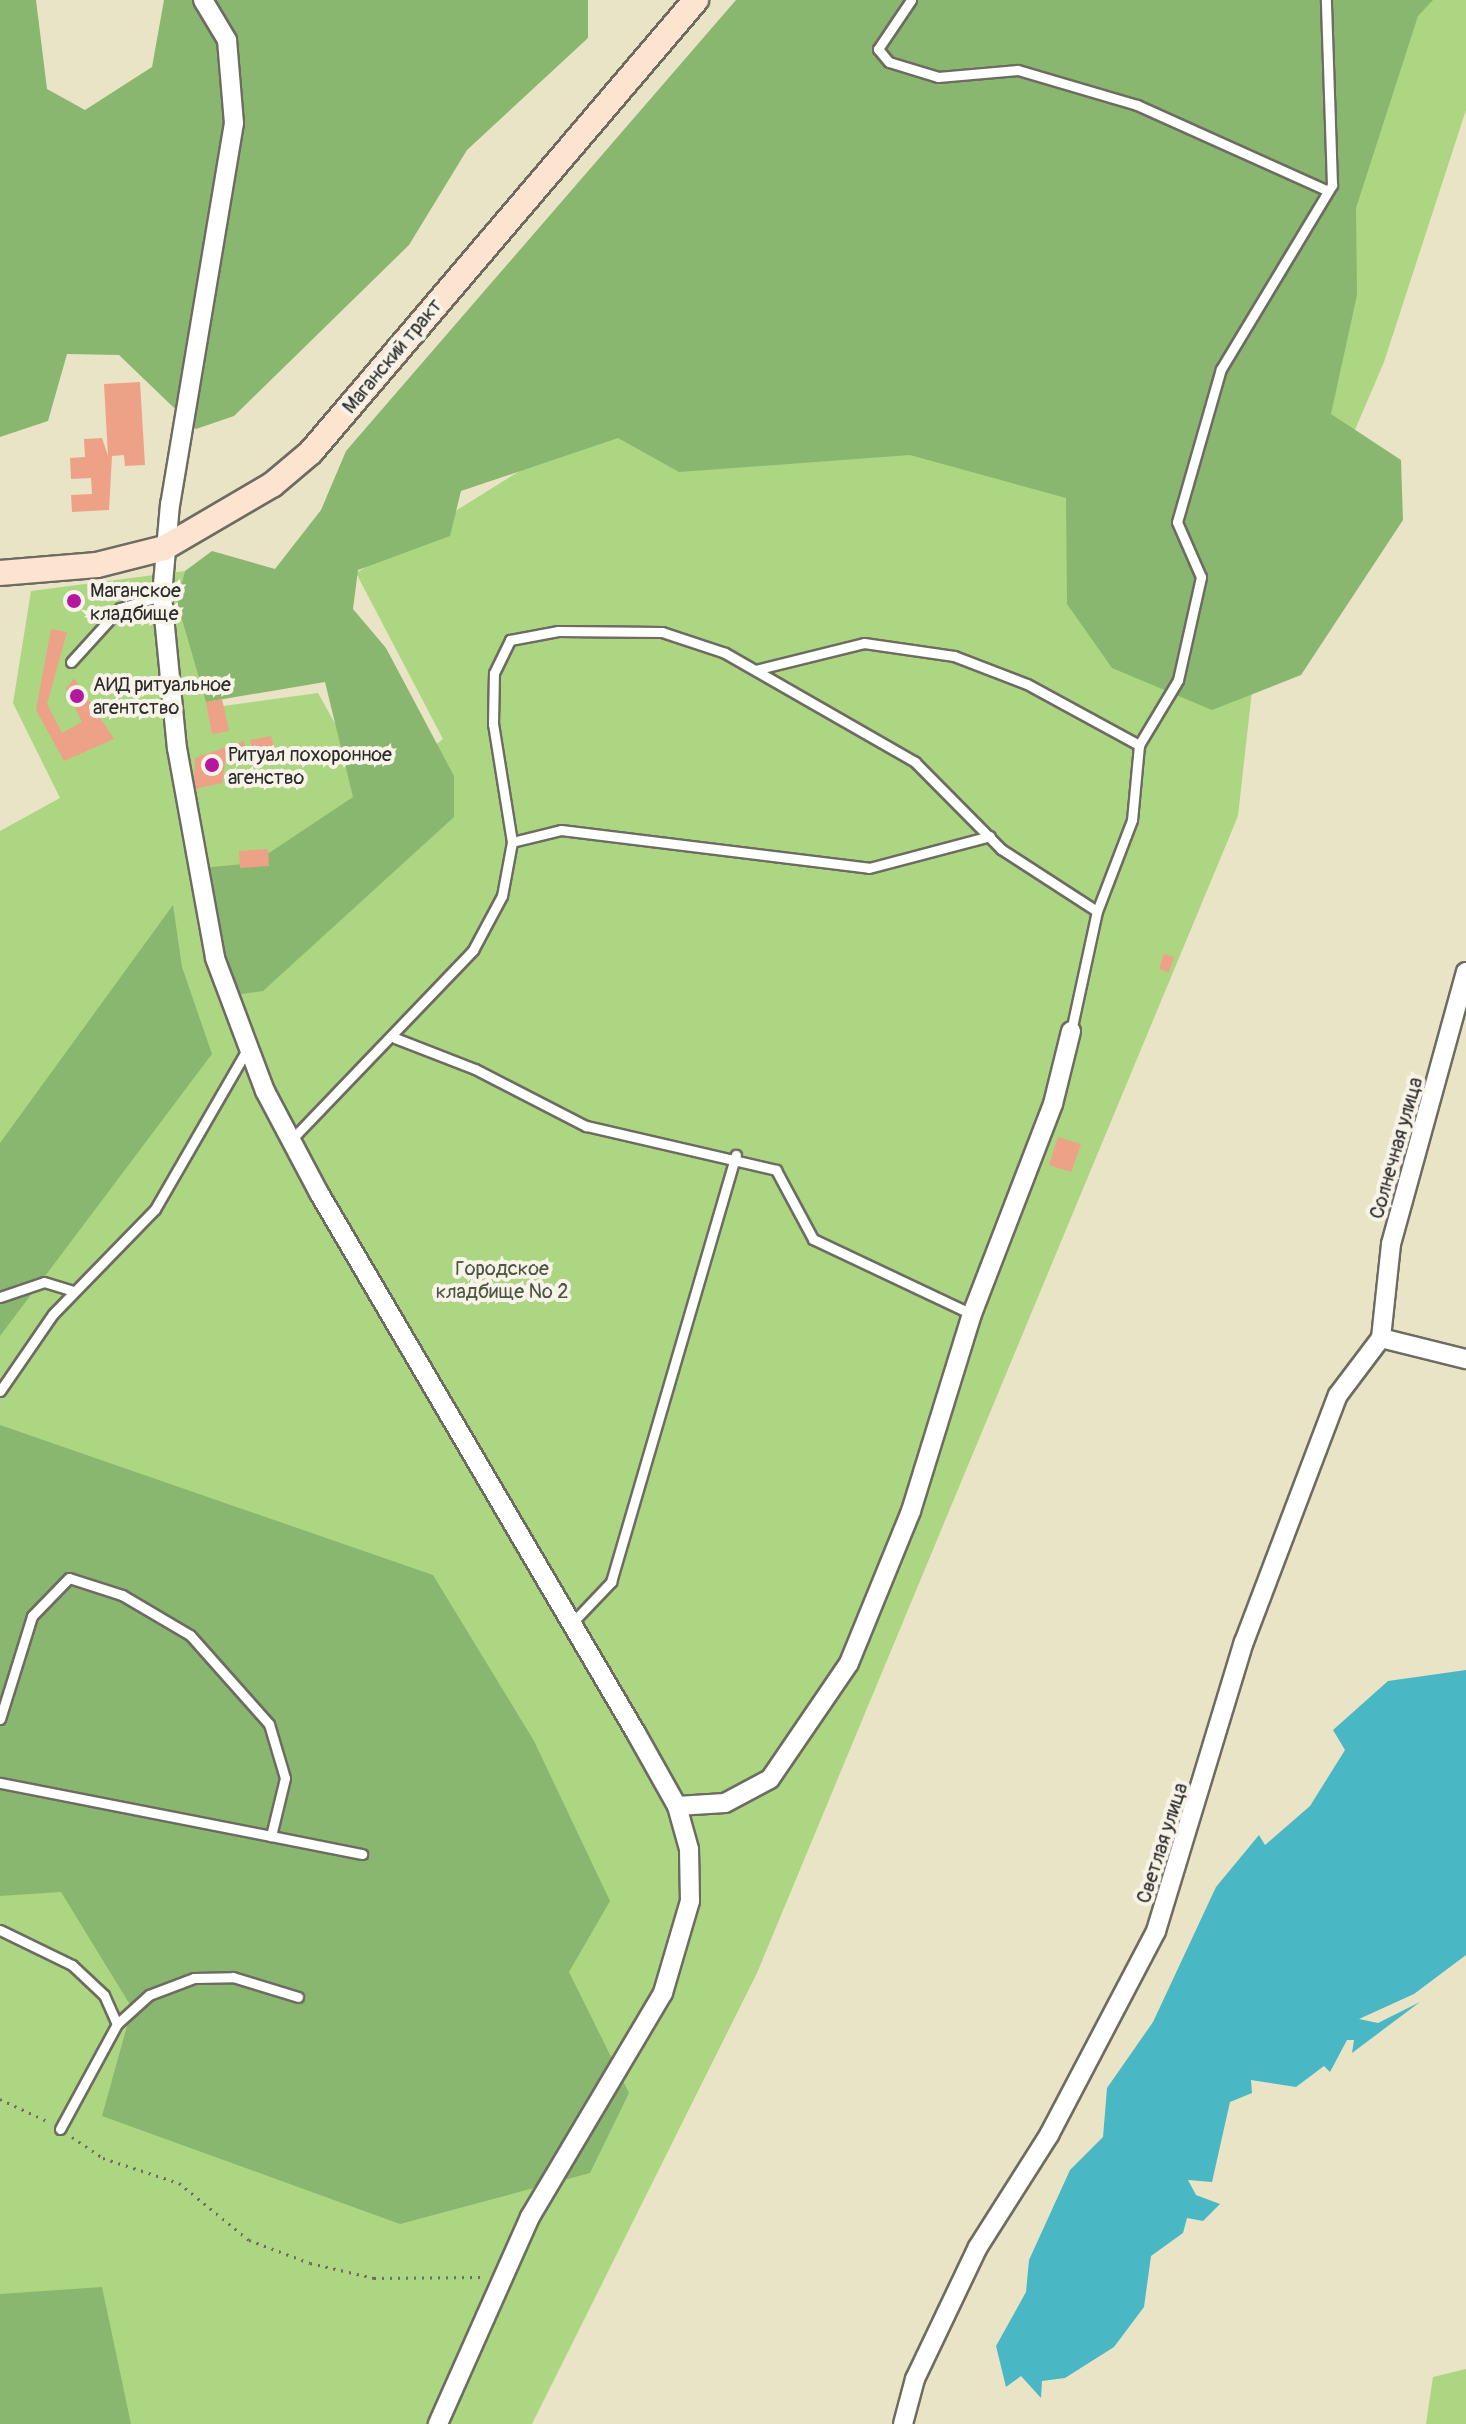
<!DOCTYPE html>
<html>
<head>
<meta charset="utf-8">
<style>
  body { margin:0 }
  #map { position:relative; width:1466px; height:2424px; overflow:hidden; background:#eae4c6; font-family:Pangolin,sans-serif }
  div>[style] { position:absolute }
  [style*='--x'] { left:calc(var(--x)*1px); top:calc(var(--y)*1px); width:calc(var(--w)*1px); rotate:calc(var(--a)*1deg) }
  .green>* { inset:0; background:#acd681 }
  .forest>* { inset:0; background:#89b76f }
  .water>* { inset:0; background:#4ab7c5 }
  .building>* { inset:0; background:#eda187 }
  .path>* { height:3px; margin-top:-1.5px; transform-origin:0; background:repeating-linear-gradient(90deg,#6e6c61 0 2px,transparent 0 8px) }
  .roads { filter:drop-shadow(2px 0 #6e6c61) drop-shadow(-2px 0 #6e6c61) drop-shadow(0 2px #6e6c61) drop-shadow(0 -2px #6e6c61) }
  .service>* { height:9px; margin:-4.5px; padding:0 4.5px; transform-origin:4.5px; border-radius:4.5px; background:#fff }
  .minor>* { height:18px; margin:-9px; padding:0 9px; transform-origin:9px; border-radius:9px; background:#fff }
  .secondary>* { height:24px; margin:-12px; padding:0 12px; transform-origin:12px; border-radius:12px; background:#fde4d0 }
  .dots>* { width:22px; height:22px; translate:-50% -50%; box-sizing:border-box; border:4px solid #f7f3e8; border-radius:50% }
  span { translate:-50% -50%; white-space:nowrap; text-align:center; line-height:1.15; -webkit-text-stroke:8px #f7f3e8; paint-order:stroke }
  .street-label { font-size:20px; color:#2b2b2b }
  .poi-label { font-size:20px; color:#2b2b2b }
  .left { translate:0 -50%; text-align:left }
  .park-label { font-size:20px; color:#4b5640 }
</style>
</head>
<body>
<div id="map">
  <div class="green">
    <i style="clip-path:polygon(781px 0,1466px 0,1466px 110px,1384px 362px,1255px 664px,1238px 816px,757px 1973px,532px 2424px,0 2424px,0 831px,60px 798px,13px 703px,31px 591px,185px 571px,182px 591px,216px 707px,318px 693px,374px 793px,443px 739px,356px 573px,595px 424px)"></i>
    <i style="clip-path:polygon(1466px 2369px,1466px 2424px,1426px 2424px,1433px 2377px)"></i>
  </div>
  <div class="forest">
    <i style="clip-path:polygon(0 0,36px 0,47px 89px,85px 110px,152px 67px,164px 0,588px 0,588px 38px,467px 150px,409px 245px,234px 416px,196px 429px,119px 355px,67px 354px,48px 421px,0 437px)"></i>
    <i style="clip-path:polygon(736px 0,1433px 0,1418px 16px,1356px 208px,1357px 295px,1331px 414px,1401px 460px,1403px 520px,1301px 675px,1212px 710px,1112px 668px,1067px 604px,1066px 498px,910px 455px,679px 472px,618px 438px,461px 491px,450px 536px,358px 570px,353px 609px,386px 648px,454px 776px,454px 817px,263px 991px,235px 995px,213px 938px,201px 868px,254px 863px,353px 797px,325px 682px,206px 702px,177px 602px,185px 571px,212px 551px,275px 569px,321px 510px,346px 451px)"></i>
    <i style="clip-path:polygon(173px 905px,182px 967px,212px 1054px,0 1336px,0 1143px)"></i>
    <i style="clip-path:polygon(0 1425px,433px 1575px,534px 1741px,610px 1901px,569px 1972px,629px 2093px,590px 2173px,400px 2224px,102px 2116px,132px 2008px,61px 1892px,0 1896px)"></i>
    <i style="clip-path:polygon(102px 2287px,131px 2424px,0 2424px,0 2294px)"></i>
  </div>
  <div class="water">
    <i style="clip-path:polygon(1466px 1670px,1466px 1955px,1414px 1994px,1359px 2019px,1378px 2023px,1420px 2002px,1352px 2053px,1354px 2040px,1347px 2040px,1330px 2072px,1324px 2066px,1296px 2087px,1251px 2080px,1252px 2093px,1230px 2102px,1212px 2182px,1188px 2180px,1196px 2195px,1220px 2204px,1203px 2221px,1187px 2218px,1183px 2233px,1151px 2256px,1144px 2307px,1114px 2347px,1065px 2378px,1042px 2381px,1041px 2398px,1021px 2376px,1006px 2387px,996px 2346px,1026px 2292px,1029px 2260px,1070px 2170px,1103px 2137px,1107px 2088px,1153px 2022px,1216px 1887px,1259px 1835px,1265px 1845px,1310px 1806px,1345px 1750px,1333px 1730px,1388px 1681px)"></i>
  </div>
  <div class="building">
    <i style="clip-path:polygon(140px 382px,145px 465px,125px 466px,124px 455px,112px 456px,109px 510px,72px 512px,71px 495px,92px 494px,91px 478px,71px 479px,70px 458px,85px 457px,84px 439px,102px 438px,108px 456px,104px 384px)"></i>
    <i style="clip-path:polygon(51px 629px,67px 632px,47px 704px,62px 733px,82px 722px,66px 689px,74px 678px,114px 739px,64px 761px,36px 710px)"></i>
    <i style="clip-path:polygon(222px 699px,229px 731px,212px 734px,206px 702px)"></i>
    <i style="clip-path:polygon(271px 736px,274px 747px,253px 752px,250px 740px)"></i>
    <i style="clip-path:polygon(244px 741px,247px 754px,226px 758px,222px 783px,194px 789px,195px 758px)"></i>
    <i style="clip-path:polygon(268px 849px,269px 866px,240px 868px,239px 851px)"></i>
    <i style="clip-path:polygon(1164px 954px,1174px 957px,1169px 972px,1159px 969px)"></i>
    <i style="clip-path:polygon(1058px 1137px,1081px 1144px,1071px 1172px,1049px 1165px)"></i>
  </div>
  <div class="path">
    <i style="--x:0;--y:2099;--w:54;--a:25.1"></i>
    <i style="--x:72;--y:2137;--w:37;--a:34"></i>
    <i style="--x:103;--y:2158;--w:80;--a:18.2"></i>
    <i style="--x:179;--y:2183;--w:90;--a:39.2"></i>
    <i style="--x:249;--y:2240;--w:65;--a:20.7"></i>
    <i style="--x:310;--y:2263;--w:66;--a:13.2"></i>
    <i style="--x:374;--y:2278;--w:109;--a:-0.5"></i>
  </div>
  <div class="roads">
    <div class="service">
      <i style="--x:911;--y:0;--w:59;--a:124"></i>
      <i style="--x:878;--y:49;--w:17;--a:50"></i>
      <i style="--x:889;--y:62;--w:51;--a:17"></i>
      <i style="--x:938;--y:77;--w:80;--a:-5"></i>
      <i style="--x:1018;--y:70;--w:124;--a:16.4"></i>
      <i style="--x:1137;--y:105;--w:209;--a:24.2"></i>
      <i style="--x:71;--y:662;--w:73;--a:-47.8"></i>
      <i style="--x:120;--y:608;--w:43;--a:-16.3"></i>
      <i style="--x:755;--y:670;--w:112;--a:-13.9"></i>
      <i style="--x:864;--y:643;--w:91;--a:8.2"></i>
      <i style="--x:954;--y:656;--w:78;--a:21"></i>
      <i style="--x:1027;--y:684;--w:128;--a:28.6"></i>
      <i style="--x:1139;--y:745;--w:75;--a:95.3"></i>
      <i style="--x:1132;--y:820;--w:97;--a:111"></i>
      <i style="--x:1139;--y:745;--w:76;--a:-59"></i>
      <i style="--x:1178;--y:680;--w:106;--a:-77.4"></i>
      <i style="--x:1201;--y:577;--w:60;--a:-113.6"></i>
      <i style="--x:1177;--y:522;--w:159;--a:-74"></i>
      <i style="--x:1221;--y:369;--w:215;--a:-58.9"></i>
      <i style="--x:1332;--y:185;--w:185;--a:-91.9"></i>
      <i style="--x:512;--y:842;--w:50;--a:-13.8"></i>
      <i style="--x:561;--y:830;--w:310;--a:7"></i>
      <i style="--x:869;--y:868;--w:125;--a:-14.8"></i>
      <i style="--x:395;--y:1038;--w:86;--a:21.2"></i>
      <i style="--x:475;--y:1069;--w:125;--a:27.2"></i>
      <i style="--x:586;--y:1126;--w:195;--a:13"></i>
      <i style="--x:776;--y:1170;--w:78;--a:61.8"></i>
      <i style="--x:813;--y:1239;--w:176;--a:25.3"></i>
      <i style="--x:292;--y:1139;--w:262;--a:-46.2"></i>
      <i style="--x:473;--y:950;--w:61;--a:-61.8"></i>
      <i style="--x:502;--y:896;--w:55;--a:-79.5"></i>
      <i style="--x:512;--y:842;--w:120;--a:-99.1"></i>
      <i style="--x:493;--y:724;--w:51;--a:-88.9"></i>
      <i style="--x:494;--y:673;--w:37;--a:-64"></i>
      <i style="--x:510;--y:640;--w:49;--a:-10.6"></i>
      <i style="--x:558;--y:631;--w:104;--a:0.6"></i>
      <i style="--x:662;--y:632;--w:66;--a:18.4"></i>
      <i style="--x:725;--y:653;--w:219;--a:29.8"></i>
      <i style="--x:915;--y:762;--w:122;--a:45.3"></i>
      <i style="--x:1001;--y:849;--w:114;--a:32.9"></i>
      <i style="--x:1097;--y:911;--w:123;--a:102.2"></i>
      <i style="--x:0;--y:1297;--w:46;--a:-18.8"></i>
      <i style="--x:44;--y:1282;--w:30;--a:17"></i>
      <i style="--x:0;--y:1391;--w:93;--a:-55.5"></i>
      <i style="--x:53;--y:1314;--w:146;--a:-45.8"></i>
      <i style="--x:155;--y:1209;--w:186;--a:-60"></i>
      <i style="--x:572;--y:1623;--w:57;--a:-46.4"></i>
      <i style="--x:611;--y:1582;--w:445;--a:-73.7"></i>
      <i style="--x:0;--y:1719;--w:108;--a:-72.7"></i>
      <i style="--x:32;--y:1616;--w:53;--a:-45.8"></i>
      <i style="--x:69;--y:1578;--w:56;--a:17.8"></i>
      <i style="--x:122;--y:1595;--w:79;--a:30.5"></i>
      <i style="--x:190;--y:1635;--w:119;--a:48.4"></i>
      <i style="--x:269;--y:1724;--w:56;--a:73.5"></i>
      <i style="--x:285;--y:1778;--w:60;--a:103.6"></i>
      <i style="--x:271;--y:1836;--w:276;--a:-168.9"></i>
      <i style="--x:271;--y:1836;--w:93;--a:11.2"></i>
      <i style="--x:0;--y:1930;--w:80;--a:25.9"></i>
      <i style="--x:72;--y:1965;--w:44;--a:43.2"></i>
      <i style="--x:104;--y:1995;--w:32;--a:66"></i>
      <i style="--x:60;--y:2129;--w:119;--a:-61.5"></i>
      <i style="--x:117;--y:2024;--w:43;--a:-42.2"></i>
      <i style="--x:149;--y:1995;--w:48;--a:-20.7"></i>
      <i style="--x:194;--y:1978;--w:39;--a:-1"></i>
      <i style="--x:233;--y:1977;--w:68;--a:17.1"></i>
    </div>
    <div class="minor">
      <i style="--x:203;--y:0;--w:47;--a:59"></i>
      <i style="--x:227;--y:40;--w:83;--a:85.2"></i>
      <i style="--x:234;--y:123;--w:386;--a:99.5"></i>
      <i style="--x:170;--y:504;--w:92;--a:95"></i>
      <i style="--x:162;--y:596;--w:153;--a:84.4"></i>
      <i style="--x:177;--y:748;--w:213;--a:79.7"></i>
      <i style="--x:215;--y:958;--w:142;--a:69.4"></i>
      <i style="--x:265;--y:1091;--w:115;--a:62.1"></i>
      <i style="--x:319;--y:1193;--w:626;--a:59.59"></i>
      <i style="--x:636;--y:1733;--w:84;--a:60.7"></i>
      <i style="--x:677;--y:1806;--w:45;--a:74.4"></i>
      <i style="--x:689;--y:1849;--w:52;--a:88.9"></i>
      <i style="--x:690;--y:1901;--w:96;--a:106.4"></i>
      <i style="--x:663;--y:1993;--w:261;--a:120.7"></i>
      <i style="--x:530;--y:2217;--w:227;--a:114"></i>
      <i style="--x:1381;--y:1338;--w:95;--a:-83.9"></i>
      <i style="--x:1391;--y:1244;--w:282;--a:-74.6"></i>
      <i style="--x:677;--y:1806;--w:48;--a:-3.6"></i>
      <i style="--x:725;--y:1803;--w:51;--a:-28.1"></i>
      <i style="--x:770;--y:1779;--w:140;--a:-55.7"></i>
      <i style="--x:849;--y:1663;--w:164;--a:-67.8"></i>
      <i style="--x:911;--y:1511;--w:206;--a:-72.8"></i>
      <i style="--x:972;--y:1314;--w:225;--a:-68.9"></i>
      <i style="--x:1053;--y:1104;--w:75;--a:-76.1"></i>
      <i style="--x:903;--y:2424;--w:47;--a:-75.1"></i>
      <i style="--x:915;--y:2379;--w:146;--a:-64.5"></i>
      <i style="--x:978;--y:2247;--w:133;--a:-57.6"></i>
      <i style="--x:1049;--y:2135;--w:230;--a:-62.3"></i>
      <i style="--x:1156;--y:1931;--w:302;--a:-73.1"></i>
      <i style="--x:1244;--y:1642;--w:264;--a:-69.2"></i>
      <i style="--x:1338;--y:1395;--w:71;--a:-53"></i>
      <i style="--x:1381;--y:1338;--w:88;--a:13.9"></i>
    </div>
    <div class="secondary">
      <i style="--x:0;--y:573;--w:97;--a:-4.7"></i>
      <i style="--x:97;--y:565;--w:69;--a:-14.2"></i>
      <i style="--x:164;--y:548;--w:125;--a:-30.3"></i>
      <i style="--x:272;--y:485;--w:51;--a:-40.2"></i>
      <i style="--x:311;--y:452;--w:594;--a:-49.58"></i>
    </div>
  </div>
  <div class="dots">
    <i style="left:74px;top:601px;background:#b5179e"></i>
    <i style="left:77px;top:696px;background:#b5179e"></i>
    <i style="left:212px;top:765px;background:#b5179e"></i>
  </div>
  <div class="street-label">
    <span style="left:392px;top:356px;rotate:-50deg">Маганский тракт</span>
    <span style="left:1396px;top:1148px;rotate:-74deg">Солнечная улица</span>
    <span style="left:1162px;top:1843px;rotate:-72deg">Светлая улица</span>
  </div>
  <div class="poi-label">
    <span class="left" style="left:90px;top:602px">Маганское<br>кладбище</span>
    <span class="left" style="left:93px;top:696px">АИД ритуальное<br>агентство</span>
    <span class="left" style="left:228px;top:766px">Ритуал похоронное<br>агенство</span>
  </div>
  <div class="park-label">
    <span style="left:502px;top:1280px">Городское<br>кладбище № 2</span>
  </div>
</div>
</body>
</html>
